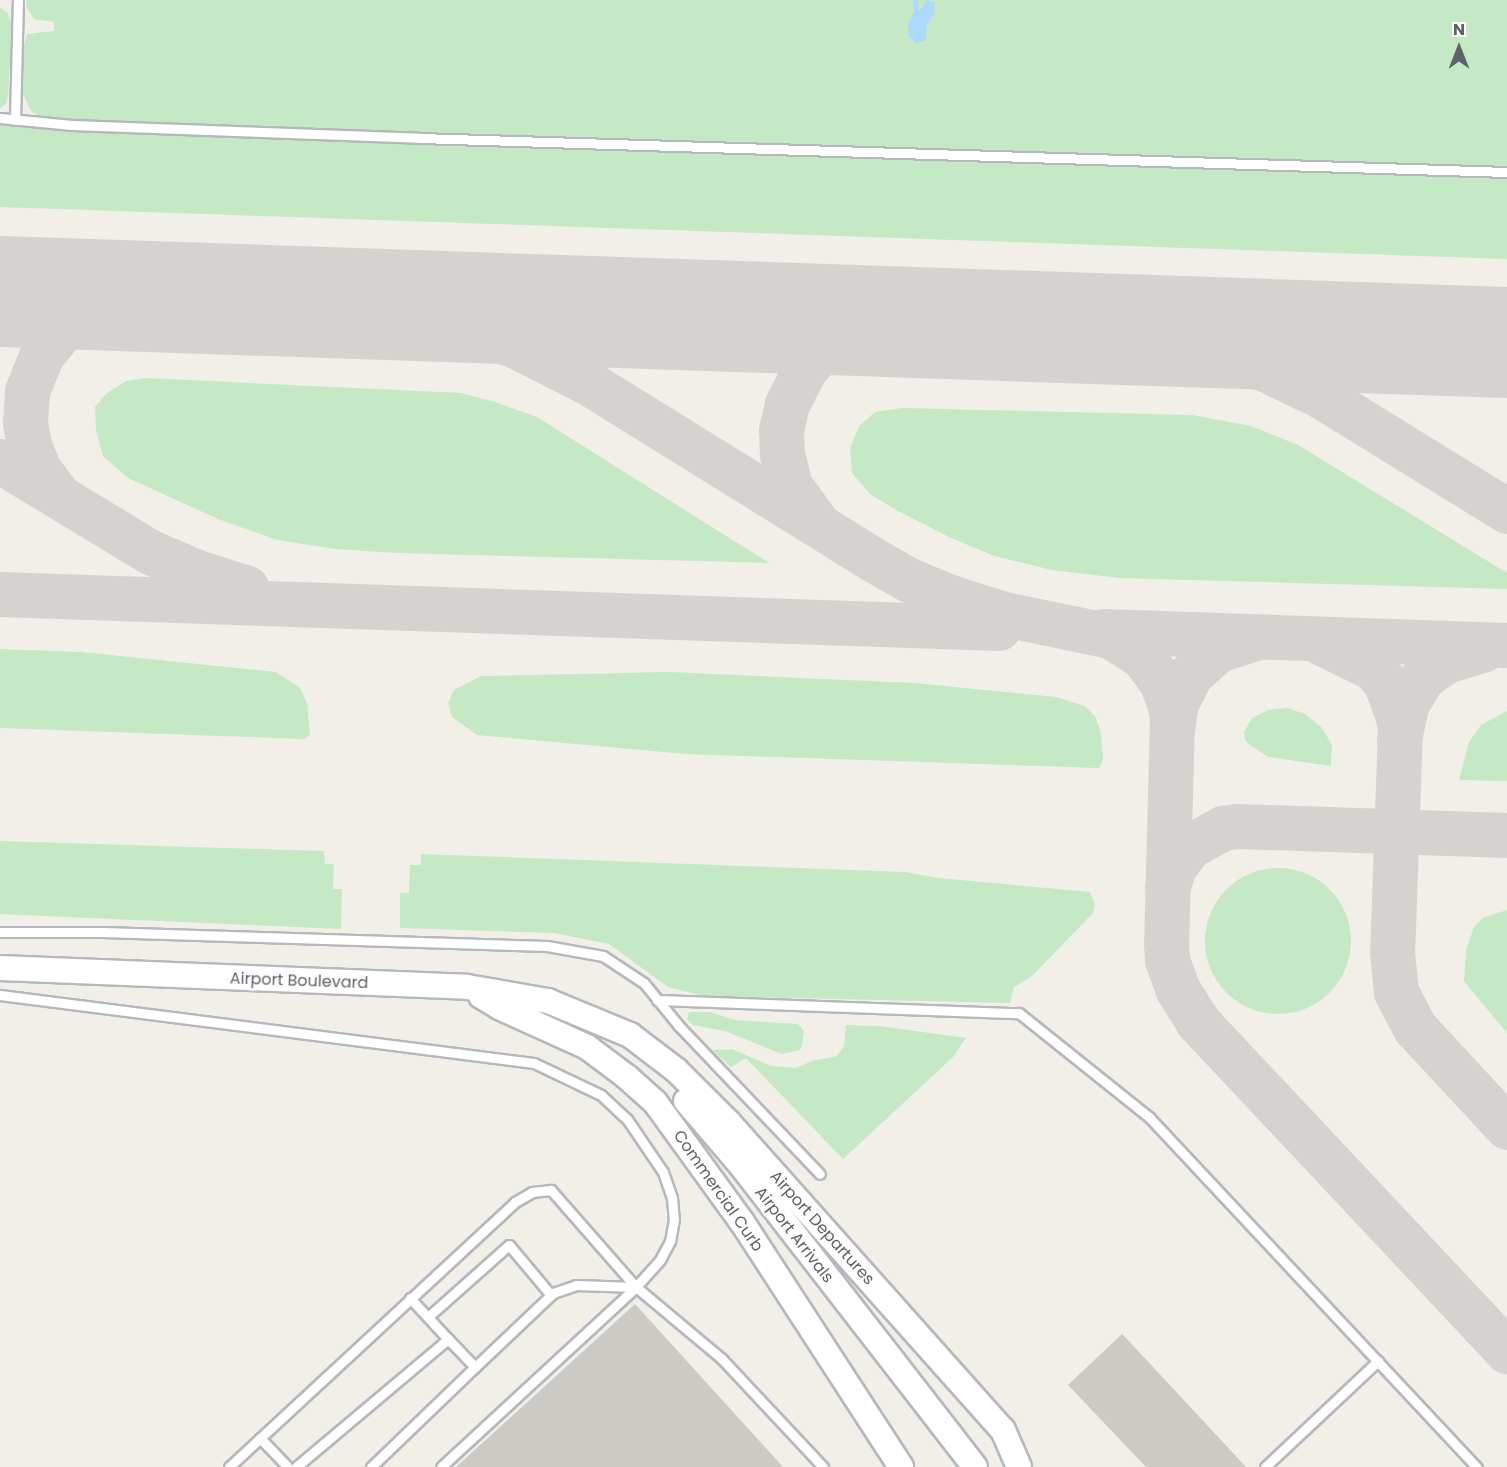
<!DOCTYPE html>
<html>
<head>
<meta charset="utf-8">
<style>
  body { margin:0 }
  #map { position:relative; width:1507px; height:1467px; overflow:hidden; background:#f1efe8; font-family:Poppins,sans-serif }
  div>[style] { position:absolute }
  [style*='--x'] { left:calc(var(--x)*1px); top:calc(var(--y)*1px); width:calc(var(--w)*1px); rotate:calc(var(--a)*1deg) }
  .green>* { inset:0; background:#c5e8c5 }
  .round { border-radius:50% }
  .water>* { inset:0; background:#aadaff }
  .stream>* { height:5px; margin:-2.5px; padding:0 2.5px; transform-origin:2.5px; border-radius:2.5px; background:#aadaff }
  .taxiway>* { height:45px; margin:-22.5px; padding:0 22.5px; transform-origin:22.5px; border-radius:22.5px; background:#d4d3d0 }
  .runway>* { height:111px; margin:-55.5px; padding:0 55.5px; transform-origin:55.5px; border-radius:55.5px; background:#d4d3d0 }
  .building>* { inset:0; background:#cccac5 }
  .roads { filter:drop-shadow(2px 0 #b5b8bc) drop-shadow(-2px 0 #b5b8bc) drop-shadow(0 2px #b5b8bc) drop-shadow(0 -2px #b5b8bc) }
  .lane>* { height:9px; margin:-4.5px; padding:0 4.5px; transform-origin:4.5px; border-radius:4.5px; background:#fff }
  .secondary>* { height:24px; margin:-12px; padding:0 12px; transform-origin:12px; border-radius:12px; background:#fff }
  span { translate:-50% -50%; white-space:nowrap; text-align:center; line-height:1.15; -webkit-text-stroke:5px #fff; paint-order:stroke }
  .street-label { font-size:16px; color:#5f6368 }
  .north { position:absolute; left:1429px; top:18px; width:60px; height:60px; -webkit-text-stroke:4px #fff; paint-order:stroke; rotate:0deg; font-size:16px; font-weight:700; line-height:24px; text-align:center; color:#5f6368 }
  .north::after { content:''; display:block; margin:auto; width:21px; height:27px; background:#5f6368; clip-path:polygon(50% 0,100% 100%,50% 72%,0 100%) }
</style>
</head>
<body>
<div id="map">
  <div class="green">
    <i style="clip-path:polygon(evenodd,27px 0,1507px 0,1507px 167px,319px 130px,45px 119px,31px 111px,23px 94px,23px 49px,27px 34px,54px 31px,54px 22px,34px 19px,26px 6px,27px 0,928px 1px,935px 13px,927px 24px,927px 35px,912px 16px,928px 1px)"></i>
    <i style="clip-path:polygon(0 8px,7px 12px,12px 25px,8px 95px,6px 103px,0 109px)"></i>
    <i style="clip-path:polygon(0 122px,76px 129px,256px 137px,1507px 176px,1507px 259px,0 207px)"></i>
    <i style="clip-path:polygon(146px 378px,461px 393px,495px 402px,537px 417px,769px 563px,397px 553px,336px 549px,277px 540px,218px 519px,128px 478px,103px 456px,96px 431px,95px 407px,106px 394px,126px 381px)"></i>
    <i style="clip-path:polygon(902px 408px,1192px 415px,1251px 426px,1298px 445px,1507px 573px,1507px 589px,1120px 578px,1052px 570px,994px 556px,949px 537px,898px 511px,870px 494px,852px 473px,850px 448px,860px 425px,875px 412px)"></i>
    <i style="clip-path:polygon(0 649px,81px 652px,276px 672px,300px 688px,307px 703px,310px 735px,304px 739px,0 728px)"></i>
    <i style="clip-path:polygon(670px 672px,914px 683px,1056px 697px,1085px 706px,1095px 716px,1101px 733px,1103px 759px,1099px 768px,685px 754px,477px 735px,452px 717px,448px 703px,454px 690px,481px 676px)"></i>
    <i style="clip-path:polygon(1287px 708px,1305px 714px,1322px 728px,1332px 745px,1331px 766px,1268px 757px,1246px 742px,1244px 732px,1252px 718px,1268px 710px)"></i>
    <i style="clip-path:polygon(1507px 711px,1507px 781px,1459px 780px,1469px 742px,1481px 725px)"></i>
    <i style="clip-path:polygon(0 841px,324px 851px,325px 864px,334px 864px,333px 889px,342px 889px,341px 929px,0 914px)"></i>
    <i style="clip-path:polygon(421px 854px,905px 872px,939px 878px,1090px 892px,1095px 905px,1093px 913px,1032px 976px,1014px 987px,1010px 1003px,704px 996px,668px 987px,609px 944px,554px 933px,400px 928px,400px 893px,409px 893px,410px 865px,421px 865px)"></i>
    <i class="round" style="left:1205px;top:868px;width:146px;height:146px"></i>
    <i style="clip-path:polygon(1507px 910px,1507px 1033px,1464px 981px,1466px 951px,1474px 927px,1483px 918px)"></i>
    <i style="clip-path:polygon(689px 1012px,711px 1012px,734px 1020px,798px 1024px,804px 1031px,802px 1046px,799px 1050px,782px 1054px,725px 1031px,693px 1025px,687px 1019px)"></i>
    <i style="clip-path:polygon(846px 1025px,879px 1026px,966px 1038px,953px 1057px,843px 1159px,746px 1058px,731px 1067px,712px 1050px,732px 1049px,771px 1066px,796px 1068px,812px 1061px,837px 1056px,844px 1046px)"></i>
  </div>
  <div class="water">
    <i style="clip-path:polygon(928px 0,934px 2px,935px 13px,927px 24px,926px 40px,916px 43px,909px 37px,908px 23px)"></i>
  </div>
  <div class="stream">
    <i style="--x:913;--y:18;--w:6;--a:-59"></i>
    <i style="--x:916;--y:13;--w:13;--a:-94"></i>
  </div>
  <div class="taxiway">
    <i style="--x:290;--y:301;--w:121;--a:6.7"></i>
    <i style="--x:410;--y:315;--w:108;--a:16.1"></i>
    <i style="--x:514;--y:345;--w:82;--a:26.9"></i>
    <i style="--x:587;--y:382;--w:335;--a:31.8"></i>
    <i style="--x:872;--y:559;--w:43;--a:29.6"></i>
    <i style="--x:909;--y:580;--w:44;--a:22.5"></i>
    <i style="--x:950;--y:597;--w:57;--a:17.5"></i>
    <i style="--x:1004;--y:614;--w:108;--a:11.7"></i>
    <i style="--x:1110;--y:636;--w:38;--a:32"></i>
    <i style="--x:1142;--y:656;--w:31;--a:53"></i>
    <i style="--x:1161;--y:681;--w:27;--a:70"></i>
    <i style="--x:1170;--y:706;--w:13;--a:81"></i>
    <i style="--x:1172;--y:719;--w:225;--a:91.5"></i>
    <i style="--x:1166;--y:944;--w:16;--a:86"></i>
    <i style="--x:1167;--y:960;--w:32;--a:70"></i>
    <i style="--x:1178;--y:990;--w:36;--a:58"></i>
    <i style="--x:1197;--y:1021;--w:453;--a:46.8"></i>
    <i style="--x:0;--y:303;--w:282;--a:-0.4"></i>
    <i style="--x:1027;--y:326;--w:126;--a:5.9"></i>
    <i style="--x:1152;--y:339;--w:77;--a:12.8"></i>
    <i style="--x:1227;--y:356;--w:42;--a:19.3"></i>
    <i style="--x:1267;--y:370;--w:60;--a:25.7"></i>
    <i style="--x:1321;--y:396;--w:219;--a:31.7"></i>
    <i style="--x:0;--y:461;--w:175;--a:31.2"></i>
    <i style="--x:150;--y:552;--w:51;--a:23.1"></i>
    <i style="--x:197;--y:572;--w:52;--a:17.7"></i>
    <i style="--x:58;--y:495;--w:31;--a:-127"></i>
    <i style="--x:39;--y:470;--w:27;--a:-112"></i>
    <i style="--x:29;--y:445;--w:23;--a:-100"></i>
    <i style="--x:25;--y:422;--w:31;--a:-86"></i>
    <i style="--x:27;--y:391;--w:38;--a:-68"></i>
    <i style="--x:41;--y:356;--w:40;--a:-51"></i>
    <i style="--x:66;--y:325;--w:28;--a:-30"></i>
    <i style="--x:90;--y:311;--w:23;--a:-18"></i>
    <i style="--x:112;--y:304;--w:57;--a:-7"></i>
    <i style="--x:815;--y:520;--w:42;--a:-126.3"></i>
    <i style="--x:790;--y:486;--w:32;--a:-104"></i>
    <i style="--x:782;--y:455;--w:25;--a:-92"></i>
    <i style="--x:781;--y:430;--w:27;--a:-77"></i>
    <i style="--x:787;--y:404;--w:38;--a:-63"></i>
    <i style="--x:804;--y:370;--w:26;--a:-47"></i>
    <i style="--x:822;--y:351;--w:39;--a:-27"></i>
    <i style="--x:857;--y:333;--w:27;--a:-13"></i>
    <i style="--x:883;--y:327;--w:69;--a:-2.5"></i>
    <i style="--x:0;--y:594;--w:999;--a:1.95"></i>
    <i style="--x:1103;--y:631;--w:404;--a:2"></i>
    <i style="--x:1322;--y:643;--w:57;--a:26.1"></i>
    <i style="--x:1373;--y:668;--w:18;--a:49"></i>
    <i style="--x:1385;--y:682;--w:30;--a:69"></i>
    <i style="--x:1396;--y:710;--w:18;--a:77"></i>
    <i style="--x:1400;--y:728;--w:224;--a:92"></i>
    <i style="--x:1392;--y:952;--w:40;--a:84.3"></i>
    <i style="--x:1396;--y:992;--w:41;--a:62.2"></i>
    <i style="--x:1415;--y:1028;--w:135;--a:47.1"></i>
    <i style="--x:1172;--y:730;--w:27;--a:-82"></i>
    <i style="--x:1176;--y:703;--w:33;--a:-63"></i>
    <i style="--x:1191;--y:674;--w:36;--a:-42"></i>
    <i style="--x:1218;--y:650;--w:36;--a:-18"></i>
    <i style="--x:1399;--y:739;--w:35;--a:-78"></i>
    <i style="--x:1406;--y:705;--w:33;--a:-59"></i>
    <i style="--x:1423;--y:677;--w:28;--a:-35"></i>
    <i style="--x:1446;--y:661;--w:39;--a:-17"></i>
    <i style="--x:1167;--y:889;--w:23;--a:-72"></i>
    <i style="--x:1174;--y:867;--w:26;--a:-53"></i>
    <i style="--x:1190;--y:846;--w:38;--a:-29"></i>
    <i style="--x:1223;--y:828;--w:14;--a:-8"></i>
    <i style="--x:1237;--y:826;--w:270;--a:1.9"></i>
  </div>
  <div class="runway">
    <i style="--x:0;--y:291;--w:1508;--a:1.94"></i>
  </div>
  <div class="building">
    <i style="clip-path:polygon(635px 1304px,783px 1467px,456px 1467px)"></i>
    <i style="clip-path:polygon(1122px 1334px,1127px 1339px,1246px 1467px,1146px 1467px,1068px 1385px)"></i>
  </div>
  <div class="roads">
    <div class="lane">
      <i style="--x:0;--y:118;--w:72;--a:5.6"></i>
      <i style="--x:72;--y:125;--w:347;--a:2.1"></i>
      <i style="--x:419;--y:138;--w:1089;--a:1.79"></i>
      <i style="--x:15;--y:120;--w:120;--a:-88.6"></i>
      <i style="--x:0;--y:932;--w:102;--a:0"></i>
      <i style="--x:102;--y:932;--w:445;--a:1.8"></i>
      <i style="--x:547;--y:946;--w:57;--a:10.1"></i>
      <i style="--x:603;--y:956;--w:49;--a:33.4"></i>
      <i style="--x:644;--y:983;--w:55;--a:50.9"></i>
      <i style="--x:679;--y:1026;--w:204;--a:46.4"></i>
      <i style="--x:0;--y:995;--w:538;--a:7.26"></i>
      <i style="--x:534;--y:1063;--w:74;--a:25.5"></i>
      <i style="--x:601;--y:1095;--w:35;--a:43"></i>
      <i style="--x:627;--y:1119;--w:64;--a:55.8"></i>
      <i style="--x:663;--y:1172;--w:28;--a:71"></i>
      <i style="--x:672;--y:1198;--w:21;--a:85"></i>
      <i style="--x:674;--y:1219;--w:22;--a:100"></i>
      <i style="--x:670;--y:1241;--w:21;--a:118"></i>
      <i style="--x:660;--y:1260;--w:36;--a:132"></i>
      <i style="--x:636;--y:1287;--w:265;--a:137.3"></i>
      <i style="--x:657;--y:1000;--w:362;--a:2.1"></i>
      <i style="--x:1019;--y:1013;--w:166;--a:38.7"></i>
      <i style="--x:1149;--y:1117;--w:480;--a:46.9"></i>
      <i style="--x:410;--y:1298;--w:56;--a:47.2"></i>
      <i style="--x:429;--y:1316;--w:107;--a:-41.6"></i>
      <i style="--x:509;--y:1245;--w:65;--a:50"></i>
      <i style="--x:260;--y:1438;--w:40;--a:46"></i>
      <i style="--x:229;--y:1467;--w:390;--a:-42.8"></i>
      <i style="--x:515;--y:1202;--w:20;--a:-30"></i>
      <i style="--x:532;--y:1192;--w:19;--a:-6"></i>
      <i style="--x:551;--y:1190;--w:129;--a:48.8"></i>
      <i style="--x:636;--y:1287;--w:112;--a:39.9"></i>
      <i style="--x:722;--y:1359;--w:148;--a:46.9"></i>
      <i style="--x:296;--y:1467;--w:199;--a:-40.1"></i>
      <i style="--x:448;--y:1339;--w:39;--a:46"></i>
      <i style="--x:475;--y:1367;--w:108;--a:-43.5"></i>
      <i style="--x:553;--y:1293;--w:24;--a:-19"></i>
      <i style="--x:576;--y:1285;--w:60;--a:1.9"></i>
      <i style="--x:371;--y:1467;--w:144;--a:-43.9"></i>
      <i style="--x:1265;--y:1467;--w:155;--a:-43.2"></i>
    </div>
    <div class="secondary">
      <i style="--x:0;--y:968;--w:467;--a:2.3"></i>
      <i style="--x:467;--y:987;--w:82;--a:9.8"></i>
      <i style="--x:548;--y:1001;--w:89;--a:22.5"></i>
      <i style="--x:630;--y:1035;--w:58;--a:37.3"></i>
      <i style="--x:676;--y:1070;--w:75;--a:45"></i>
      <i style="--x:729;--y:1123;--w:411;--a:48.3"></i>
      <i style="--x:1003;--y:1430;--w:40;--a:66.6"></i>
      <i style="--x:481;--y:996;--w:21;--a:31"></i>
      <i style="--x:499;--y:1007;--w:97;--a:24.4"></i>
      <i style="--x:587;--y:1047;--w:50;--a:36.9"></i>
      <i style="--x:627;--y:1077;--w:38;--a:42"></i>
      <i style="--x:655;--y:1102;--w:148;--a:54.1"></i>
      <i style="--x:742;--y:1222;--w:292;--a:57"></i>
      <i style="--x:686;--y:1101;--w:83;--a:49.4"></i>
      <i style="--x:740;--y:1164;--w:383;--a:52.2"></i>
    </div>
  </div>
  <div class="street-label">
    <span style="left:299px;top:981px;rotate:2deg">Airport Boulevard</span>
    <span style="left:718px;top:1191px;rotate:55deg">Commercial Curb</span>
    <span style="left:822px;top:1228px;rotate:48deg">Airport Departures</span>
    <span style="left:794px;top:1235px;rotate:52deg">Airport Arrivals</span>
  </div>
  <div class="north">N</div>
</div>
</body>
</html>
